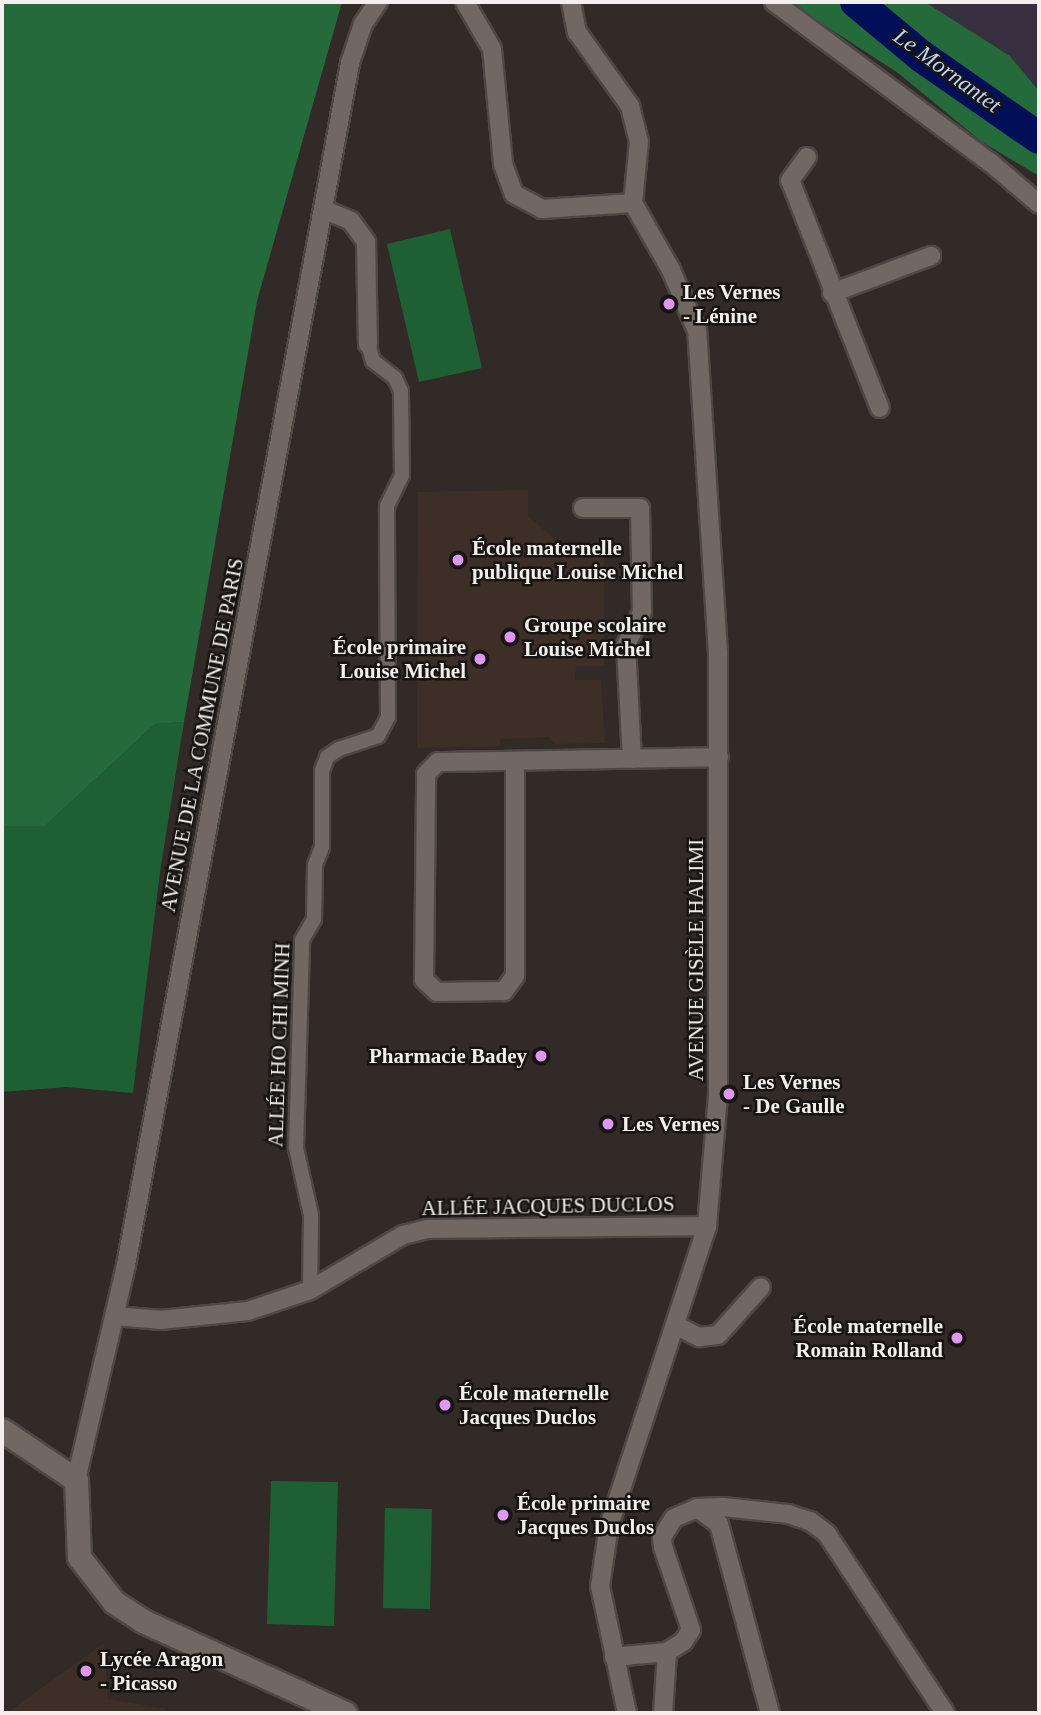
<!DOCTYPE html>
<html>
<head>
<meta charset="utf-8">
<style>
  body { margin:0 }
  #map { position:relative; width:1041px; height:1715px; overflow:hidden; background:#322a27; font-family:"Times New Roman",serif }
  div>[style] { position:absolute }
  [style*='--x'] { left:calc(var(--x)*1px); top:calc(var(--y)*1px); width:calc(var(--w)*1px); rotate:calc(var(--a)*1deg) }
  .built>* { inset:0; background:#3d2f28 }
  .industrial>* { inset:0; background:#383040 }
  .green>* { inset:0; background:#1e6034 }
  .forest>* { inset:0; background:#246a3b }
  .river>* { height:32px; margin:-16px; padding:0 16px; transform-origin:16px; border-radius:16px; background:#000f57 }
  .roads { filter:drop-shadow(2px 0 #4e4845) drop-shadow(-2px 0 #4e4845) drop-shadow(0 2px #4e4845) drop-shadow(0 -2px #4e4845) }
  .pedestrian>* { height:14px; margin:-7px; padding:0 7px; transform-origin:7px; border-radius:7px; background:#716863 }
  .minor>* { height:18px; margin:-9px; padding:0 9px; transform-origin:9px; border-radius:9px; background:#716863 }
  .tertiary>* { height:23px; margin:-11.5px; padding:0 11.5px; transform-origin:11.5px; border-radius:11.5px; background:#716863 }
  .dots>* { width:19px; height:19px; translate:-50% -50%; box-sizing:border-box; border:4px solid #171412; border-radius:50% }
  span { translate:-50% -50%; white-space:nowrap; text-align:center; line-height:1.15; -webkit-text-stroke:5px #171412; paint-order:stroke }
  .poi-label { font-size:21px; color:#f4efec; font-weight:700 }
  .left { translate:0 -50%; text-align:left }
  .right { translate:-100% -50%; text-align:right }
  .street-label { font-size:21px; color:#f4efec }
  .water-label { font-size:23px; color:#bdd4fe; font-style:italic }
  .frame { position:absolute; inset:0; border:4px solid #f4efec; pointer-events:none }
</style>
</head>
<body>
<div id="map">
  <div class="built">
    <i style="clip-path:polygon(528px 490px,528px 516px,558px 542px,604px 546px,604px 666px,576px 666px,575px 680px,601px 680px,605px 743px,554px 744px,549px 737px,500px 739px,500px 746px,417px 748px,418px 492px)"></i>
    <i style="clip-path:polygon(104px 1643px,108px 1699px,167px 1709px,166px 1713px,7px 1713px)"></i>
  </div>
  <div class="industrial">
    <i style="clip-path:polygon(925px 2px,1039px 2px,1039px 91px,1010px 56px)"></i>
  </div>
  <div class="green">
    <i style="clip-path:polygon(450px 229px,482px 368px,419px 382px,387px 244px)"></i>
    <i style="clip-path:polygon(184px 722px,160px 872px,133px 1093px,66px 1087px,2px 1092px,2px 826px,45px 826px,155px 724px)"></i>
    <i style="clip-path:polygon(271px 1481px,338px 1482px,334px 1626px,267px 1624px)"></i>
    <i style="clip-path:polygon(385px 1508px,432px 1509px,430px 1609px,383px 1608px)"></i>
  </div>
  <div class="forest">
    <i style="clip-path:polygon(2px 2px,342px 2px,257px 301px,184px 722px,155px 724px,45px 826px,2px 826px)"></i>
    <i style="clip-path:polygon(789px 2px,925px 2px,1010px 56px,1039px 91px,1039px 176px,982px 142px,898px 73px)"></i>
  </div>
  <div class="river">
    <i style="--x:856;--y:2;--w:85;--a:39.7"></i>
    <i style="--x:921;--y:56;--w:144;--a:34.8"></i>
  </div>
  <div class="roads">
    <div class="pedestrian">
      <i style="--x:310;--y:1290;--w:75;--a:-89.2"></i>
      <i style="--x:311;--y:1215;--w:69;--a:-102.6"></i>
      <i style="--x:296;--y:1148;--w:208;--a:-88.3"></i>
      <i style="--x:302;--y:940;--w:24;--a:-60"></i>
      <i style="--x:314;--y:919;--w:54;--a:-88.9"></i>
      <i style="--x:315;--y:865;--w:19;--a:-69"></i>
      <i style="--x:322;--y:847;--w:76;--a:-90"></i>
      <i style="--x:322;--y:771;--w:15;--a:-70"></i>
      <i style="--x:327;--y:757;--w:14;--a:-34"></i>
      <i style="--x:339;--y:749;--w:41;--a:-18.4"></i>
      <i style="--x:378;--y:736;--w:21;--a:-62"></i>
      <i style="--x:388;--y:717;--w:211;--a:-90.3"></i>
      <i style="--x:387;--y:506;--w:34;--a:-64"></i>
      <i style="--x:402;--y:475;--w:84;--a:-90.7"></i>
      <i style="--x:401;--y:391;--w:14;--a:-115"></i>
      <i style="--x:395;--y:378;--w:28;--a:-142"></i>
      <i style="--x:373;--y:361;--w:18;--a:-106"></i>
    </div>
    <div class="minor">
      <i style="--x:465;--y:2;--w:54;--a:60.1"></i>
      <i style="--x:492;--y:49;--w:116;--a:84.5"></i>
      <i style="--x:503;--y:164;--w:32;--a:70"></i>
      <i style="--x:514;--y:194;--w:32;--a:28"></i>
      <i style="--x:542;--y:209;--w:91;--a:-3.8"></i>
      <i style="--x:571;--y:2;--w:31;--a:79"></i>
      <i style="--x:577;--y:32;--w:91;--a:54.4"></i>
      <i style="--x:630;--y:106;--w:36;--a:76"></i>
      <i style="--x:639;--y:141;--w:62;--a:95.5"></i>
      <i style="--x:774;--y:2;--w:270;--a:36.6"></i>
      <i style="--x:991;--y:163;--w:63;--a:40.5"></i>
      <i style="--x:807;--y:157;--w:29;--a:126"></i>
      <i style="--x:790;--y:180;--w:245;--a:68.5"></i>
      <i style="--x:323;--y:209;--w:30;--a:23"></i>
      <i style="--x:351;--y:221;--w:26;--a:54"></i>
      <i style="--x:366;--y:242;--w:102;--a:88.9"></i>
      <i style="--x:832;--y:293;--w:106;--a:-20.5"></i>
      <i style="--x:583;--y:508;--w:57;--a:0"></i>
      <i style="--x:640;--y:508;--w:104;--a:88.9"></i>
      <i style="--x:642;--y:612;--w:37;--a:116"></i>
      <i style="--x:626;--y:645;--w:114;--a:87"></i>
      <i style="--x:515;--y:762;--w:214;--a:90"></i>
      <i style="--x:515;--y:976;--w:19;--a:126"></i>
      <i style="--x:504;--y:991;--w:67;--a:179.1"></i>
      <i style="--x:437;--y:992;--w:18;--a:-137"></i>
      <i style="--x:424;--y:980;--w:206;--a:-89.4"></i>
      <i style="--x:426;--y:774;--w:17;--a:-45"></i>
      <i style="--x:438;--y:762;--w:281;--a:-1"></i>
      <i style="--x:115;--y:1316;--w:46;--a:5"></i>
      <i style="--x:161;--y:1320;--w:87;--a:-5.9"></i>
      <i style="--x:248;--y:1311;--w:65;--a:-18.7"></i>
      <i style="--x:310;--y:1290;--w:108;--a:-30.6"></i>
      <i style="--x:403;--y:1235;--w:25;--a:-14"></i>
      <i style="--x:427;--y:1229;--w:280;--a:-0.6"></i>
      <i style="--x:677;--y:1326;--w:25;--a:27"></i>
      <i style="--x:699;--y:1337;--w:19;--a:-6"></i>
      <i style="--x:718;--y:1335;--w:64;--a:-48.1"></i>
      <i style="--x:76;--y:1480;--w:221;--a:-76.9"></i>
      <i style="--x:126;--y:1265;--w:1223;--a:-79.44"></i>
      <i style="--x:350;--y:63;--w:41;--a:-71.6"></i>
      <i style="--x:363;--y:24;--w:27;--a:-56"></i>
      <i style="--x:697;--y:1508;--w:27;--a:36"></i>
      <i style="--x:719;--y:1524;--w:196;--a:74.9"></i>
      <i style="--x:614;--y:1657;--w:53;--a:-5.4"></i>
      <i style="--x:667;--y:1652;--w:19;--a:-32"></i>
      <i style="--x:683;--y:1642;--w:14;--a:-56"></i>
      <i style="--x:691;--y:1630;--w:88;--a:-108.6"></i>
      <i style="--x:663;--y:1547;--w:10;--a:-96"></i>
      <i style="--x:662;--y:1537;--w:22;--a:-58"></i>
      <i style="--x:674;--y:1518;--w:25;--a:-23"></i>
      <i style="--x:697;--y:1508;--w:26;--a:-2"></i>
      <i style="--x:723;--y:1507;--w:65;--a:6.1"></i>
      <i style="--x:788;--y:1514;--w:23;--a:18"></i>
      <i style="--x:810;--y:1521;--w:21;--a:37"></i>
      <i style="--x:827;--y:1534;--w:214;--a:56.6"></i>
      <i style="--x:627;--y:1713;--w:130;--a:-102"></i>
      <i style="--x:600;--y:1586;--w:61;--a:-81.5"></i>
      <i style="--x:609;--y:1526;--w:316;--a:-71.9"></i>
      <i style="--x:707;--y:1226;--w:132;--a:-85.2"></i>
      <i style="--x:718;--y:1094;--w:441;--a:-90"></i>
      <i style="--x:718;--y:653;--w:323;--a:-93.7"></i>
      <i style="--x:697;--y:331;--w:66;--a:-113.1"></i>
      <i style="--x:671;--y:270;--w:77;--a:-119.6"></i>
      <i style="--x:663;--y:1713;--w:61;--a:-86.2"></i>
    </div>
    <div class="tertiary">
      <i style="--x:2;--y:1430;--w:89;--a:34"></i>
      <i style="--x:76;--y:1480;--w:77;--a:87.8"></i>
      <i style="--x:79;--y:1557;--w:57;--a:52.1"></i>
      <i style="--x:114;--y:1602;--w:35;--a:33"></i>
      <i style="--x:143;--y:1621;--w:222;--a:24.5"></i>
    </div>
  </div>
  <div class="dots">
    <i style="left:669px;top:304px;background:#de98f2"></i>
    <i style="left:458px;top:560px;background:#de98f2"></i>
    <i style="left:510px;top:637px;background:#de98f2"></i>
    <i style="left:480px;top:659px;background:#de98f2"></i>
    <i style="left:541px;top:1056px;background:#de98f2"></i>
    <i style="left:729px;top:1094px;background:#de98f2"></i>
    <i style="left:608px;top:1124px;background:#de98f2"></i>
    <i style="left:957px;top:1338px;background:#de98f2"></i>
    <i style="left:445px;top:1405px;background:#de98f2"></i>
    <i style="left:503px;top:1515px;background:#de98f2"></i>
    <i style="left:86px;top:1671px;background:#de98f2"></i>
  </div>
  <div class="poi-label">
    <span class="left" style="left:683px;top:304px">Les Vernes<br>- Lénine</span>
    <span class="left" style="left:472px;top:560px">École maternelle<br>publique Louise Michel</span>
    <span class="left" style="left:524px;top:637px">Groupe scolaire<br>Louise Michel</span>
    <span class="right" style="left:466px;top:659px">École primaire<br>Louise Michel</span>
    <span class="right" style="left:527px;top:1056px">Pharmacie Badey</span>
    <span class="left" style="left:743px;top:1094px">Les Vernes<br>- De Gaulle</span>
    <span class="left" style="left:622px;top:1124px">Les Vernes</span>
    <span class="right" style="left:943px;top:1338px">École maternelle<br>Romain Rolland</span>
    <span class="left" style="left:459px;top:1405px">École maternelle<br>Jacques Duclos</span>
    <span class="left" style="left:517px;top:1515px">École primaire<br>Jacques Duclos</span>
    <span class="left" style="left:100px;top:1671px">Lycée Aragon<br>- Picasso</span>
  </div>
  <div class="street-label">
    <span style="left:202px;top:735px;rotate:-79deg">AVENUE DE LA COMMUNE DE PARIS</span>
    <span style="left:696px;top:960px;rotate:-90deg">AVENUE GISÈLE HALIMI</span>
    <span style="left:279px;top:1045px;rotate:-88deg">ALLÉE HO CHI MINH</span>
    <span style="left:548px;top:1206px;rotate:-1deg">ALLÉE JACQUES DUCLOS</span>
  </div>
  <div class="water-label">
    <span style="left:947px;top:71px;rotate:36deg">Le Mornantet</span>
  </div>
  <div class="frame"></div>
</div>
</body>
</html>
